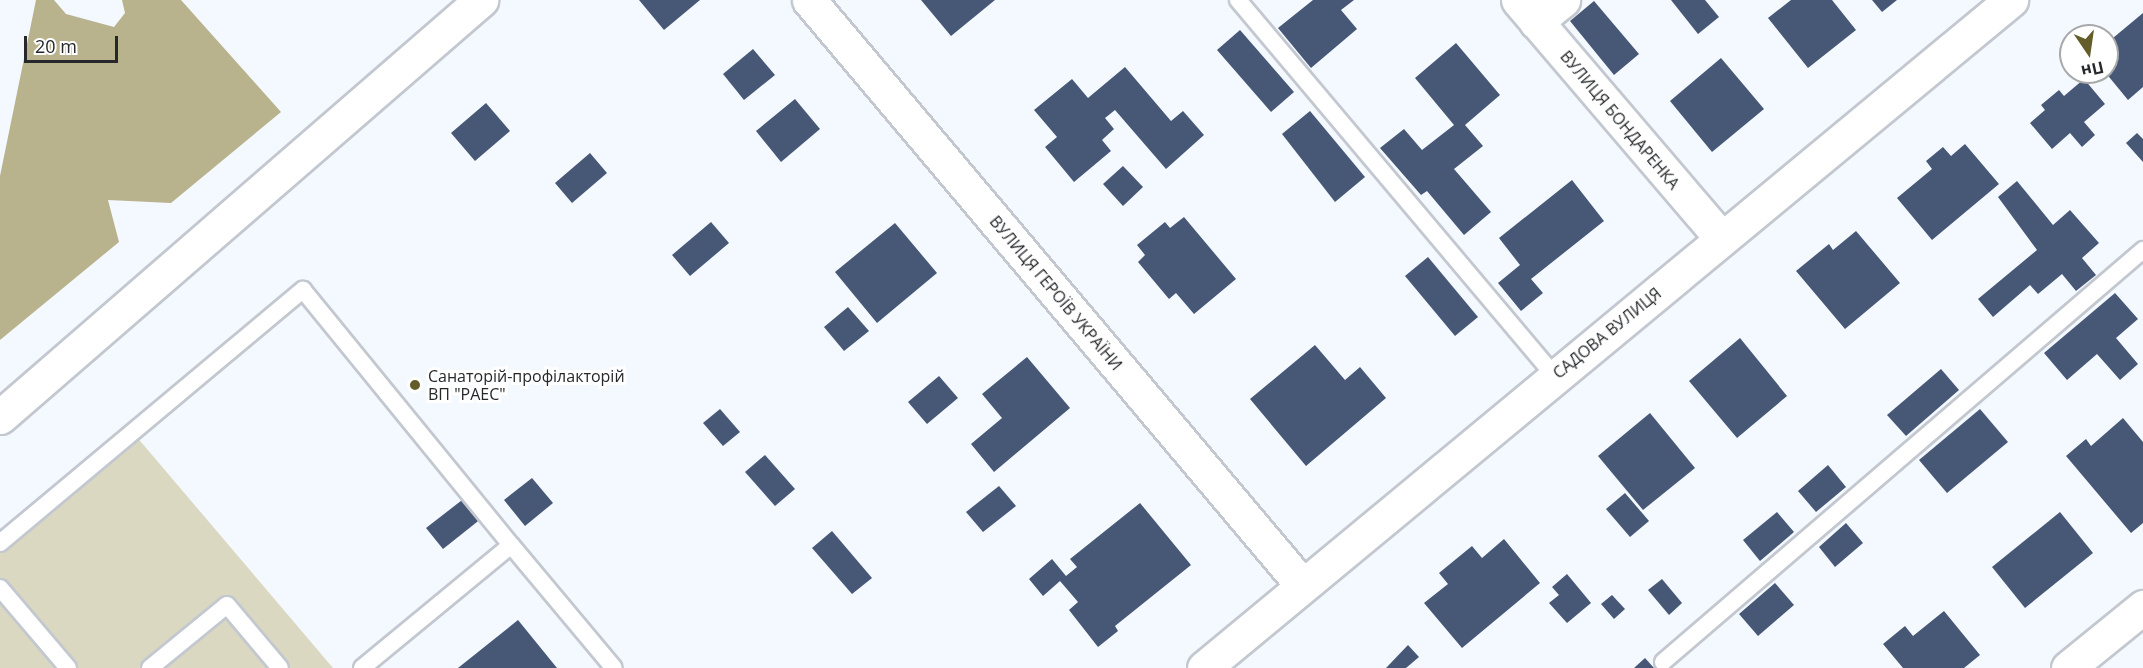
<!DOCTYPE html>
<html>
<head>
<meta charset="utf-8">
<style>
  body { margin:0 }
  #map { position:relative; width:2143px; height:668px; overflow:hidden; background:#f4f8ff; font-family:"Open Sans",sans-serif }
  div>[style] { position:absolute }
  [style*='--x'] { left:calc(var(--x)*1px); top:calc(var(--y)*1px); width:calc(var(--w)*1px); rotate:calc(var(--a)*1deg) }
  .green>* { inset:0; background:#dbd8c1 }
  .forest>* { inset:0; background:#b8b28d }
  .building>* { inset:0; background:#465875 }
  .roads { filter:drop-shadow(2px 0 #c3c8d0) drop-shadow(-2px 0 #c3c8d0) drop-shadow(0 2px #c3c8d0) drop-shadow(0 -2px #c3c8d0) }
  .service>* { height:16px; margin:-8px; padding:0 8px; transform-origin:8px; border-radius:8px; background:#fff }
  .minor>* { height:33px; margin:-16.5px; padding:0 16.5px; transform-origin:16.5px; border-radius:16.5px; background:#fff }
  .dots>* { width:16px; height:16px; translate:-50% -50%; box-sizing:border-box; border:3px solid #fff; border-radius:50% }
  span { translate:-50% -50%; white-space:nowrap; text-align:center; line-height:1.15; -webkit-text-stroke:6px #fff; paint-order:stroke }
  .street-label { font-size:16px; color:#26282b }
  .poi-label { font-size:16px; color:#26282b }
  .left { translate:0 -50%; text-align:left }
  .north { position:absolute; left:2059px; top:24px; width:60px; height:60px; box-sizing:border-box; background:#fff; border:2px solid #a8a9aa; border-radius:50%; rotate:167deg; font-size:16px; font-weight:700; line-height:24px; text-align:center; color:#26282b }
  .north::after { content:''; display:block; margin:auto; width:21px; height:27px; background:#645d29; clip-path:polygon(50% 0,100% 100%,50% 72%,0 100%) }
  .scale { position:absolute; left:24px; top:36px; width:94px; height:27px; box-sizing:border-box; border:3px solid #26282b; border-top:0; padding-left:8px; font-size:18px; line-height:21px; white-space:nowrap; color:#26282b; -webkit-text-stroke:4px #fff; paint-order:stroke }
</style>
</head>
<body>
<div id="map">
  <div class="green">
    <i style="clip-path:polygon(130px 429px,333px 668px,0 668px,0 540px)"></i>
  </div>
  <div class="forest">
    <i style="clip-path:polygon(36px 0,54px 0,66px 14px,114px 27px,125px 13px,122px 0,181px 0,281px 112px,171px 203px,108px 200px,119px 242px,0 340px,0 176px)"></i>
  </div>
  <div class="building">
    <i style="clip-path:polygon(639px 0,700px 0,664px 30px)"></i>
    <i style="clip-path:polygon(921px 0,995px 0,951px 36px)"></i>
    <i style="clip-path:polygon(1313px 0,1354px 0,1341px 10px,1357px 29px,1311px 68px,1278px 28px)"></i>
    <i style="clip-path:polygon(1671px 0,1705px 0,1719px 17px,1698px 34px)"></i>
    <i style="clip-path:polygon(1791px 0,1832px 0,1856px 30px,1808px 68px,1768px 18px)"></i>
    <i style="clip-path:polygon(1872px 0,1897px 0,1882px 12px)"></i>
    <i style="clip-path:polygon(1594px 1px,1639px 54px,1614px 75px,1570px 21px)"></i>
    <i style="clip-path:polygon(2143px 13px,2143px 87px,2128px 100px,2105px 72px,2107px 43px)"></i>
    <i style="clip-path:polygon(1240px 30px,1294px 92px,1271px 112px,1217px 50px)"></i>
    <i style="clip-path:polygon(1456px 43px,1500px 95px,1465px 125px,1483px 146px,1454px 169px,1491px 212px,1464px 235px,1427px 191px,1421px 195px,1380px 148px,1404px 129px,1422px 150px,1454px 125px,1415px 78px)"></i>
    <i style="clip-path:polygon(753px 49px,775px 75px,744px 100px,723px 74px)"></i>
    <i style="clip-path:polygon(1721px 58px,1764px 109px,1712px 152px,1670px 101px)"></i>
    <i style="clip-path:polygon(1125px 67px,1171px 121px,1183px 111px,1204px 135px,1166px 169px,1115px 110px,1105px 118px,1114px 129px,1102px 140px,1111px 151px,1074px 182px,1045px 147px,1057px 137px,1034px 110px,1072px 79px,1088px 98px)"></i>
    <i style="clip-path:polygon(2084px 79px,2105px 104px,2084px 122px,2095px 135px,2082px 147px,2070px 133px,2052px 149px,2030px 123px,2045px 110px,2041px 105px,2059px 90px,2064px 96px)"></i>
    <i style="clip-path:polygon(795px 99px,820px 129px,781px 162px,756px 131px)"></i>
    <i style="clip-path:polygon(486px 103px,510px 131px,475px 161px,451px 133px)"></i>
    <i style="clip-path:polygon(1310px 111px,1365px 177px,1335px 202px,1282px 134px)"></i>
    <i style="clip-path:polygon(2137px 133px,2143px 139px,2143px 162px,2126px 143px)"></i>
    <i style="clip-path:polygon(1965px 144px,1999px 184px,1932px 240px,1897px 198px,1932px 169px,1926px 161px,1943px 147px,1951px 156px)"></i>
    <i style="clip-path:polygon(590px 153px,607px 173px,572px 203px,555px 183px)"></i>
    <i style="clip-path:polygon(1123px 166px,1143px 187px,1123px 206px,1103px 184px)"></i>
    <i style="clip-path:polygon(1572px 180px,1604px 221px,1531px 279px,1543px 293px,1521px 311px,1498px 283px,1520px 265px,1499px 238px)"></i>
    <i style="clip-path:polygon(2017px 181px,2053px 225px,2070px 210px,2099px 243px,2082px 258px,2096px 275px,2076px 291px,2062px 274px,2038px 294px,2030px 285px,1993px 317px,1978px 299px,2037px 250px,1998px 197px)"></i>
    <i style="clip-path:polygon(1184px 217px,1236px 279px,1194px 314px,1176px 293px,1169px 299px,1138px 262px,1145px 255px,1137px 245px,1165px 222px,1170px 228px)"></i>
    <i style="clip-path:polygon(711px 222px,729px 243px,690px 276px,672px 255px)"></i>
    <i style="clip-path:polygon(895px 223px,937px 273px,877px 323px,835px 272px)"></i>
    <i style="clip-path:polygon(1856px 231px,1900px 283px,1845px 329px,1796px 271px,1829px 244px,1833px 250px)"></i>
    <i style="clip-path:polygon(1428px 257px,1478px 317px,1455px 336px,1405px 276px)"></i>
    <i style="clip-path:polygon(2115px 293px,2138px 319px,2116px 338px,2138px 364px,2120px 380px,2097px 354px,2067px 380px,2044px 353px)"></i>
    <i style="clip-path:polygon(848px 307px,869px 331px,844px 351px,824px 327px)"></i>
    <i style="clip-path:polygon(1740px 338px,1787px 396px,1737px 438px,1689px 381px)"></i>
    <i style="clip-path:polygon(1315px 345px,1345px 380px,1360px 367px,1386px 398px,1306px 466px,1250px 399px)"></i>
    <i style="clip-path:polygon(1027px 357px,1070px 408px,994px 472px,971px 444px,1002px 418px,982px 394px)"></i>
    <i style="clip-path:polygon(1941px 369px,1959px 390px,1906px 436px,1887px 415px)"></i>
    <i style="clip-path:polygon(939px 376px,958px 398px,927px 424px,908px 402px)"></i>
    <i style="clip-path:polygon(720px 409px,740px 432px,723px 446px,703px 423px)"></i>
    <i style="clip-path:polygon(1980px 409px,2008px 442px,1947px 493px,1919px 460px)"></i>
    <i style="clip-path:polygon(1650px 413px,1695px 468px,1643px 510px,1598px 456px)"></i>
    <i style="clip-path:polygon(2123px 418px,2143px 442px,2143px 523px,2131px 533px,2066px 456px,2086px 439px,2091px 446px)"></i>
    <i style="clip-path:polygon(765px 455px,795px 489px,775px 506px,745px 472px)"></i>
    <i style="clip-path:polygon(1828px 465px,1846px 487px,1816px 512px,1798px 491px)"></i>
    <i style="clip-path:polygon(532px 478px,553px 503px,525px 526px,504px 500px)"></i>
    <i style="clip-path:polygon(999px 486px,1016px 506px,983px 532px,966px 512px)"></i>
    <i style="clip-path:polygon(1625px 493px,1649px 521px,1630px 537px,1606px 509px)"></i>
    <i style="clip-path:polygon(466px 497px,482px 518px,443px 549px,426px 528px)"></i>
    <i style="clip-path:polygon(1140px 503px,1191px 565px,1115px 626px,1118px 631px,1098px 647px,1069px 610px,1078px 602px,1060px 581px,1043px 596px,1029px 579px,1052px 559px,1066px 576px,1077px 567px,1070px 559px)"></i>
    <i style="clip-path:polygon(1777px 512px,1794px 532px,1760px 561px,1743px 540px)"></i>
    <i style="clip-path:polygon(2060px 512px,2093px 553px,2025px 608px,1992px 567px)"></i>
    <i style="clip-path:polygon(1846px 523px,1863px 543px,1835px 567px,1819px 547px)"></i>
    <i style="clip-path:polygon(832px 531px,872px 578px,852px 594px,812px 548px)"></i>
    <i style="clip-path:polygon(1504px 539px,1540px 583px,1462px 648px,1424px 603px,1448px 584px,1439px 573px,1472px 546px,1482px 558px)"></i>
    <i style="clip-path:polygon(1567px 574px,1591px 603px,1567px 623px,1549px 603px,1559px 595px,1552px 587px)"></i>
    <i style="clip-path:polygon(1662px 579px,1682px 603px,1669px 615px,1648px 590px)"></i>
    <i style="clip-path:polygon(1775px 583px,1794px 605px,1758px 636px,1739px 614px)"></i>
    <i style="clip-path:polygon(1612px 595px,1625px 609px,1614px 619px,1601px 604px)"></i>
    <i style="clip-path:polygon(1944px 611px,1980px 655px,1964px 668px,1903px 668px,1883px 644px,1905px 626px,1913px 636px)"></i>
    <i style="clip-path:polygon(518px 620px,557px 668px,458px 668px)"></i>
    <i style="clip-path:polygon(1408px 645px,1419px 657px,1406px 668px,1386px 668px)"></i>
    <i style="clip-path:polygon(1645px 658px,1654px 668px,1634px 668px)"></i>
  </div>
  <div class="roads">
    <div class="service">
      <i style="--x:1238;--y:0;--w:492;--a:49.9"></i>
      <i style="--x:0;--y:543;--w:395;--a:-39.9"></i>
      <i style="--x:303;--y:290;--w:329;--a:50.8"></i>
      <i style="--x:0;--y:588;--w:105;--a:49.6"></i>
      <i style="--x:1663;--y:662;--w:633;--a:-40.64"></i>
      <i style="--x:150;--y:668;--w:99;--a:-39.3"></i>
      <i style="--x:227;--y:605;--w:82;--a:49.9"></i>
      <i style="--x:362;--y:668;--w:193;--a:-39.5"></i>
      <i style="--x:511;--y:545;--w:160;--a:50.1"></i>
    </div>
    <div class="minor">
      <i style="--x:809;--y:0;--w:766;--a:49.87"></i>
      <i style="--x:1518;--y:0;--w:314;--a:49.5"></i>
      <i style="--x:1536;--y:22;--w:35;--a:-39"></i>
      <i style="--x:0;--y:417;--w:637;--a:-40.92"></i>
      <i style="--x:1204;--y:668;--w:1048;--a:-39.62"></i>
      <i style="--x:2068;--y:668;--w:97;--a:-39.1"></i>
    </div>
  </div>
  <div class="dots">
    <i style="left:415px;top:385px;background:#645d29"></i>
  </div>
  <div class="street-label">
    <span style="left:1620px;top:120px;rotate:50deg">ВУЛИЦЯ БОНДАРЕНКА</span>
    <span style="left:1056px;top:293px;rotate:50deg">ВУЛИЦЯ ГЕРОЇВ УКРАЇНИ</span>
    <span style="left:1607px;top:333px;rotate:-39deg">САДОВА ВУЛИЦЯ</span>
  </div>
  <div class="poi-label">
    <span class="left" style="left:428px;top:385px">Санаторій-профілакторій<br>ВП "РАЕС"</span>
  </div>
  <div class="north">Пн</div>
  <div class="scale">20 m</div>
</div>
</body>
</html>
